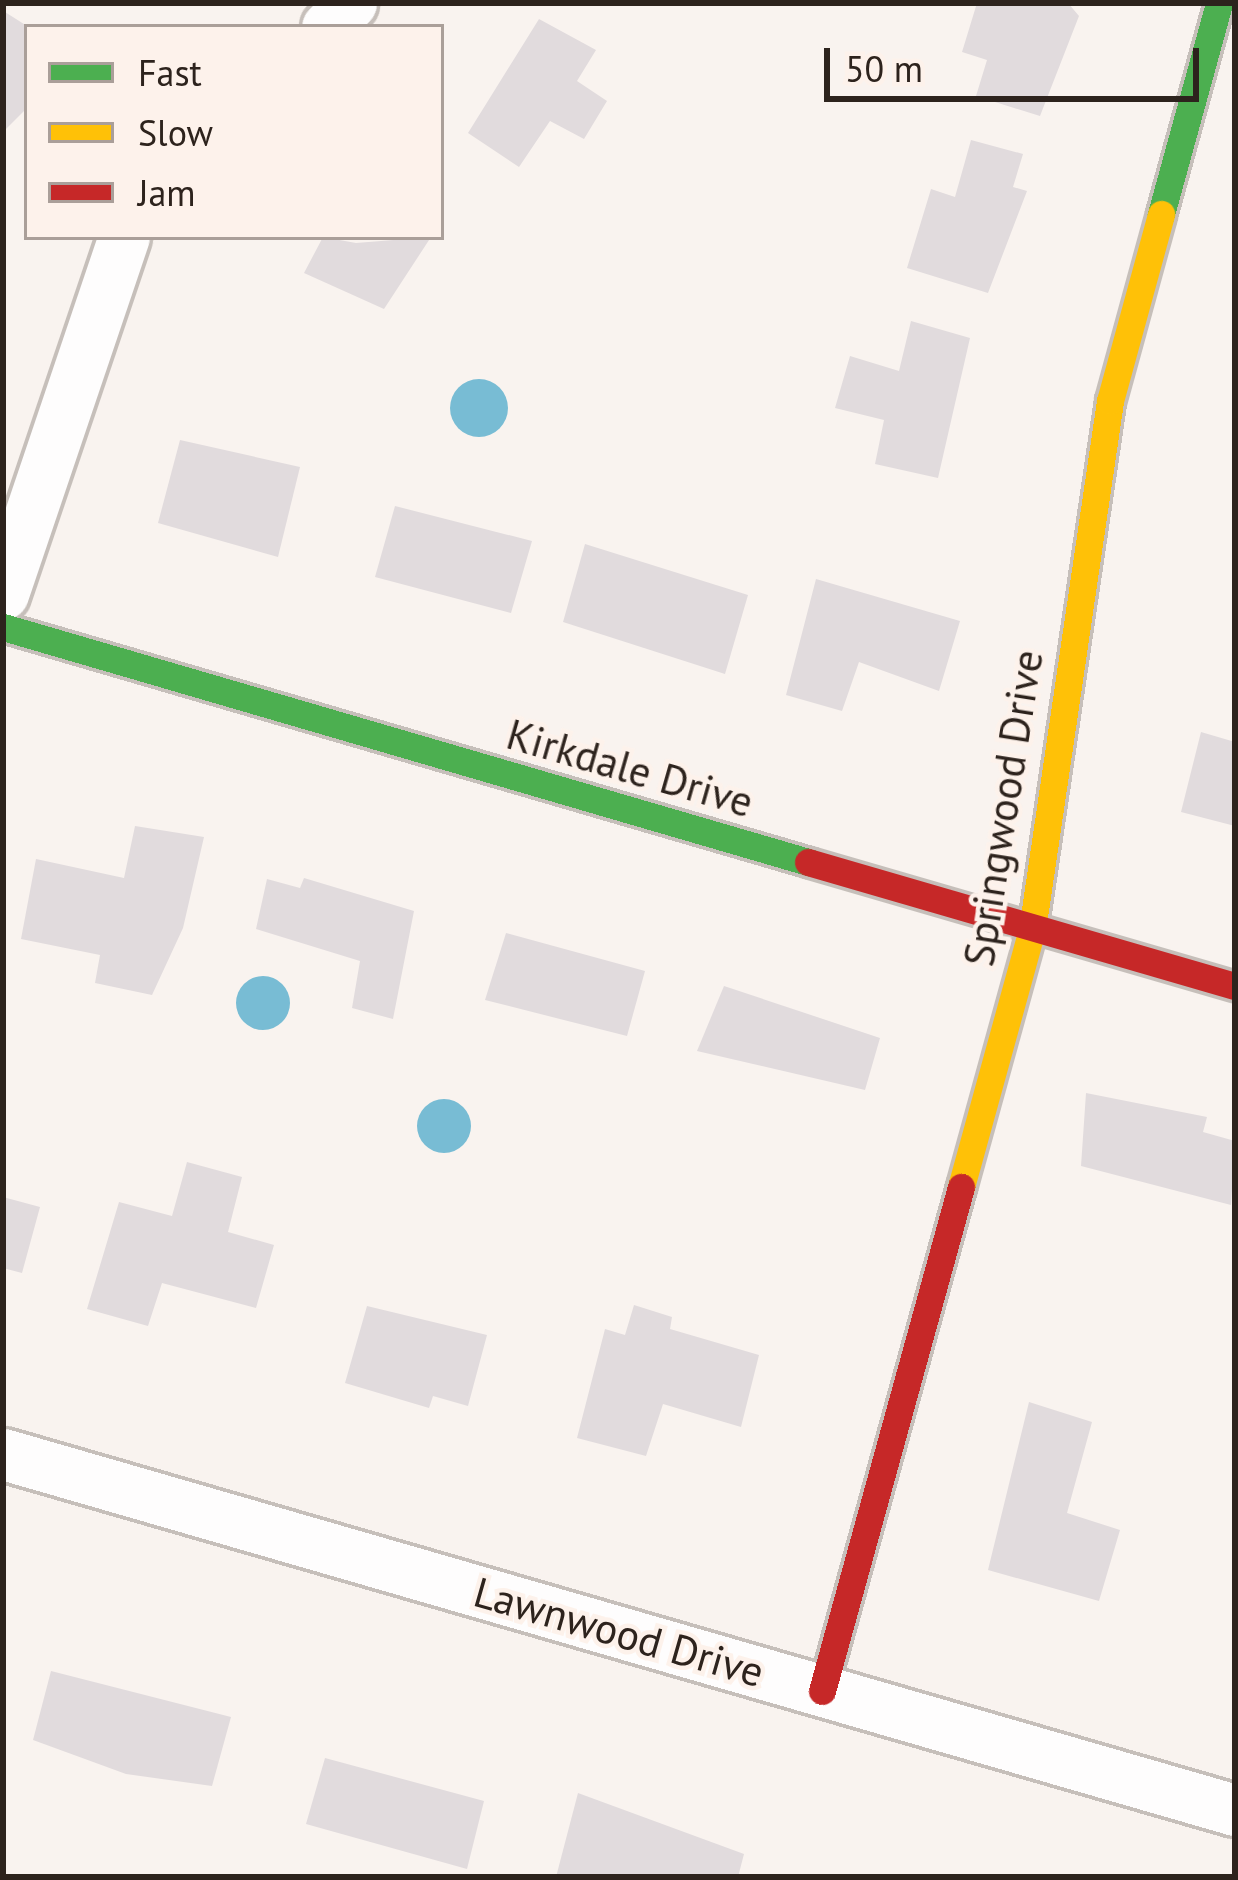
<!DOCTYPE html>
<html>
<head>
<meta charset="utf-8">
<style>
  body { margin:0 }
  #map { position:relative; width:1238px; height:1880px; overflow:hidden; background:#f9f3ef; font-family:"PT Sans",sans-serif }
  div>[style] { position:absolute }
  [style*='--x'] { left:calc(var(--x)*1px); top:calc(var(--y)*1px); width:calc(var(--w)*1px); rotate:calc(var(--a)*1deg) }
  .water>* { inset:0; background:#78bcd4 }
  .round { border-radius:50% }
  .building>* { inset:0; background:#e1dbdd }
  .roads { filter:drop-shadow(3px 0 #c6bfba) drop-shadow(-3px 0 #c6bfba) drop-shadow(0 3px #c6bfba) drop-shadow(0 -3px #c6bfba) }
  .street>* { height:51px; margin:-25.5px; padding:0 25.5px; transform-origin:25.5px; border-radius:25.5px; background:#fefdfd }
  .fast>* { height:27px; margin:-13.5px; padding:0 13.5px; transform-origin:13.5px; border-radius:13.5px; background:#4caf50 }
  .slow>* { height:27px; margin:-13.5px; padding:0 13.5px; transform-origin:13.5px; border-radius:13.5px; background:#ffc107 }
  .jam>* { height:27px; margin:-13.5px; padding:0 13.5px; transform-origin:13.5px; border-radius:13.5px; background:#c62828 }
  span { translate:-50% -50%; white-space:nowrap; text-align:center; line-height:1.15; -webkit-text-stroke:9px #fdf2eb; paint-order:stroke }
  .street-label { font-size:42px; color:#2d231d }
  .frame { position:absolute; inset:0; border:6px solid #2d231d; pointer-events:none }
  .legend { position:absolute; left:24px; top:24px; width:420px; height:216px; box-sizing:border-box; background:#fdf2eb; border:3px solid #aa9f99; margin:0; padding:15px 21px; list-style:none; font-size:36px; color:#2d231d }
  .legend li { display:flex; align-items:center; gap:24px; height:60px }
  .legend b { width:60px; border:3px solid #aa9f99 }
  .scale { position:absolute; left:824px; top:48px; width:375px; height:54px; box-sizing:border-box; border:6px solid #2d231d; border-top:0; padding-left:15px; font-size:36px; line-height:42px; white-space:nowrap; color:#2d231d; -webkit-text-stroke:9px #fdf2eb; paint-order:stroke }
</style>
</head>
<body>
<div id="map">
  <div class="water">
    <i class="round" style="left:450px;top:379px;width:58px;height:58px"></i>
    <i class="round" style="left:236px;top:976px;width:54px;height:54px"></i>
    <i class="round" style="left:417px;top:1099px;width:54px;height:54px"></i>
  </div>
  <div class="building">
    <i style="clip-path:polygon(977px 3px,1068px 3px,1079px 16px,1040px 116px,976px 96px,987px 60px,962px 52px)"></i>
    <i style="clip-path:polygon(5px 12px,27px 26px,27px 108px,3px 132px)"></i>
    <i style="clip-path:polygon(539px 19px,596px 50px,577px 81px,607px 101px,584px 139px,550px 121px,519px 167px,468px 133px)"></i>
    <i style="clip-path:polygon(971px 140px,1023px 154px,1013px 187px,1027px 191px,988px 293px,907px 268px,931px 189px,955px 197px)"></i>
    <i style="clip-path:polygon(323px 237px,356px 243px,431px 237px,384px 309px,304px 273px)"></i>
    <i style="clip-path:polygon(911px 321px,970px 338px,938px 478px,875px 464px,884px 420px,835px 408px,850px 356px,899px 371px)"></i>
    <i style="clip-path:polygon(180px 440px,300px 467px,278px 557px,158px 523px)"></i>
    <i style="clip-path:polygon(395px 506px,532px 541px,511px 613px,375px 577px)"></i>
    <i style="clip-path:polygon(585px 544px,748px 595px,725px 674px,563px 622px)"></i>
    <i style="clip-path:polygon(816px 579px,960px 621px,939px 691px,859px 662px,842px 711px,786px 695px)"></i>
    <i style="clip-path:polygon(1201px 732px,1235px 742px,1235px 826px,1181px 812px)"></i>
    <i style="clip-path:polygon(135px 826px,204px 837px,183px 928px,152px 995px,95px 983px,100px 955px,21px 939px,36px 859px,124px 878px)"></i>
    <i style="clip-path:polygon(304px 878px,414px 911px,393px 1019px,352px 1008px,360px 961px,256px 929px,267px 879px,300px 888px)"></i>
    <i style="clip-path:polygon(506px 933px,645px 971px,627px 1036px,485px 1000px)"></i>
    <i style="clip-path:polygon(724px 986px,880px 1038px,865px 1090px,697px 1051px)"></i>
    <i style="clip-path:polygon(1086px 1093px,1207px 1117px,1203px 1132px,1235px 1141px,1231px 1205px,1081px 1166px)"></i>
    <i style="clip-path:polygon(187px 1162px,242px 1177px,228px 1232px,274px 1245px,256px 1308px,162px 1283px,148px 1326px,87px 1309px,119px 1202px,172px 1216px)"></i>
    <i style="clip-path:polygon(3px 1197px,40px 1207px,22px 1273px,3px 1268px)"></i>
    <i style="clip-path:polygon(634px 1305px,672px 1317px,670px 1329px,759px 1355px,741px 1427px,663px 1404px,646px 1456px,577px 1438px,605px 1329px,625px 1335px)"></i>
    <i style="clip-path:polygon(367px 1306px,487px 1335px,468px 1406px,433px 1396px,429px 1408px,345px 1383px)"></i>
    <i style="clip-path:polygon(1029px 1402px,1092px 1422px,1067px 1513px,1120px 1530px,1099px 1601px,988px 1570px)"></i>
    <i style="clip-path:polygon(51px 1671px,231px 1717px,212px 1786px,126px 1774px,33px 1740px)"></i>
    <i style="clip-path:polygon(325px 1758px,484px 1801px,467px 1869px,306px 1824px)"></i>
    <i style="clip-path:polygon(578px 1793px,744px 1854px,738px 1877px,556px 1877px)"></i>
  </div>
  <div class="roads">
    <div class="street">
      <i style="--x:327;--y:27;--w:34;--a:-45"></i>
      <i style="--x:3;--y:594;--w:377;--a:-71.3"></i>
      <i style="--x:3;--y:1454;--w:1282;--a:16.12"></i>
    </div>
    <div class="fast">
      <i style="--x:1161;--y:214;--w:219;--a:-74.6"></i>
      <i style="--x:3;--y:627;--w:839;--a:16.27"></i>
    </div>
    <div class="slow">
      <i style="--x:961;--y:1187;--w:267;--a:-74.6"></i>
      <i style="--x:1032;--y:930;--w:535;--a:-81.61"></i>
      <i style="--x:1110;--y:401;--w:194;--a:-74.7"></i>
    </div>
    <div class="jam">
      <i style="--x:808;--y:862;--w:445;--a:16.2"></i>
      <i style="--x:822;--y:1691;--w:523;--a:-74.58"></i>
    </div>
  </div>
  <div class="street-label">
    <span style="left:630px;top:768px;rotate:16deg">Kirkdale Drive</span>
    <span style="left:1003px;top:808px;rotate:-81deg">Springwood Drive</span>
    <span style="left:619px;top:1632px;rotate:16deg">Lawnwood Drive</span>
  </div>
  <div class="frame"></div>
  <ul class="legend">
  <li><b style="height:15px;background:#4caf50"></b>Fast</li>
  <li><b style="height:15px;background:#ffc107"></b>Slow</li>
  <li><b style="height:15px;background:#c62828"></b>Jam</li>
  </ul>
  <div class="scale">50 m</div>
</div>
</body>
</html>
